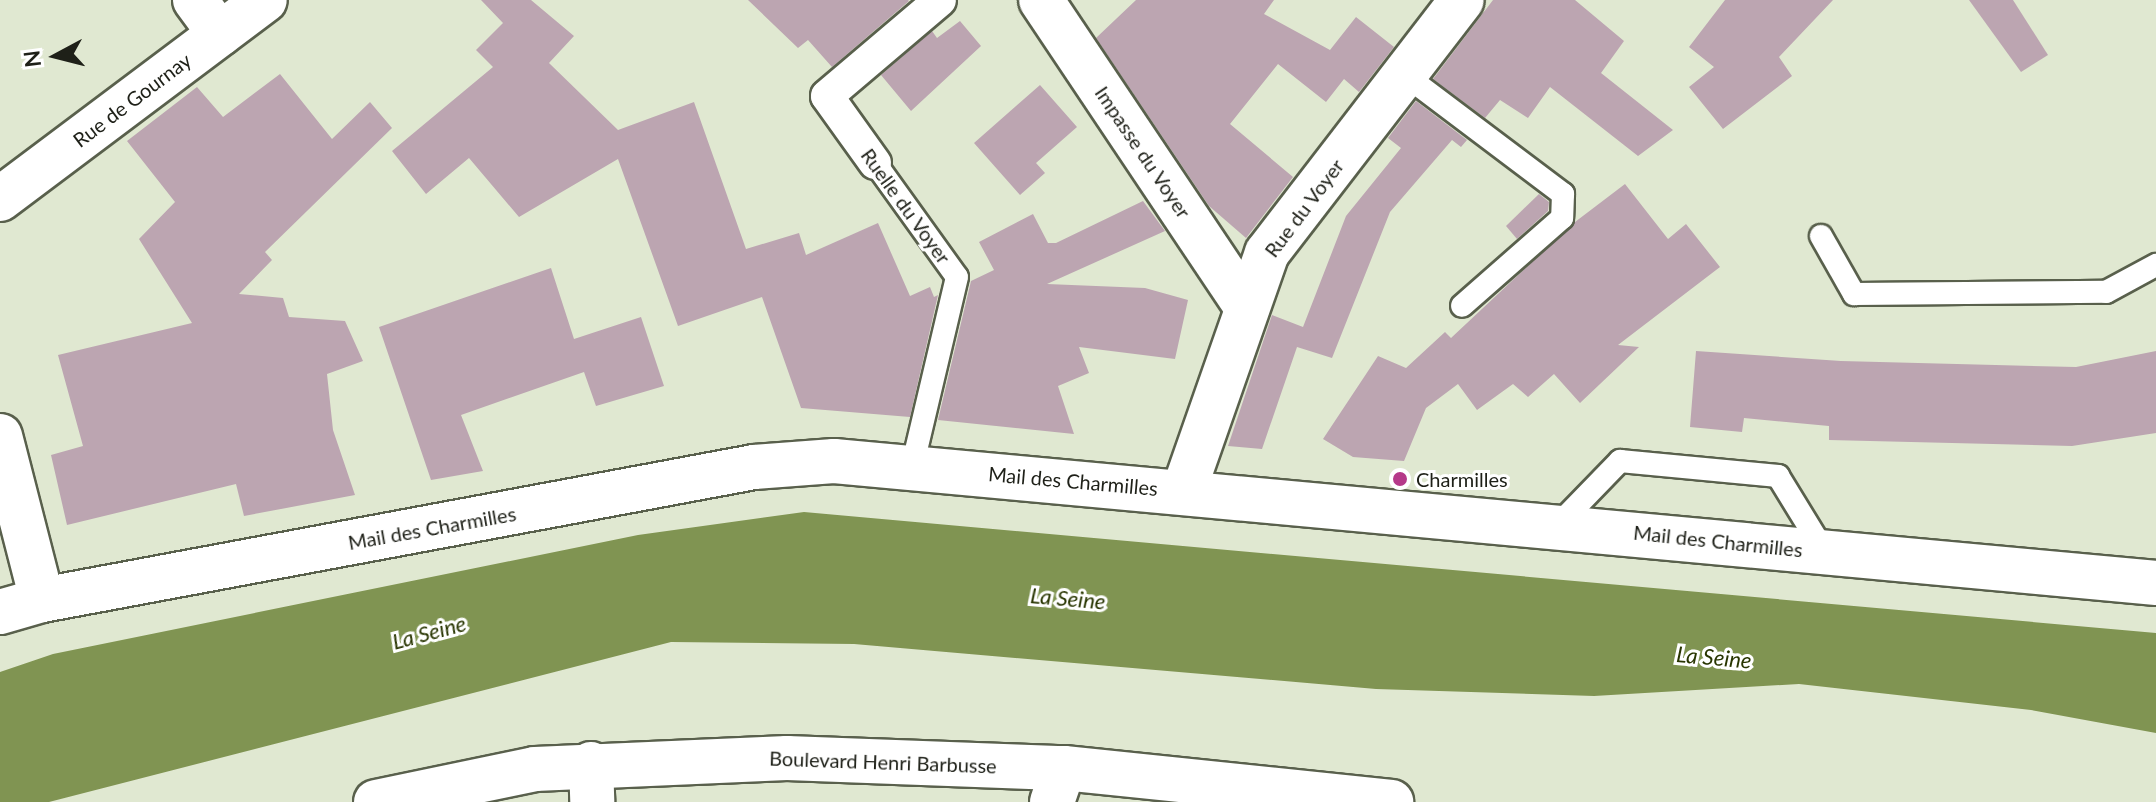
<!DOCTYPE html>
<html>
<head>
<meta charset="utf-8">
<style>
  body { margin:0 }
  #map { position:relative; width:2156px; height:802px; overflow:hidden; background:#e0e8d1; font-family:Lato,sans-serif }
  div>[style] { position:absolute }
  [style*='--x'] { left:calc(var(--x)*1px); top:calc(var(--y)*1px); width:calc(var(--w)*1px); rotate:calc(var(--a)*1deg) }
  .water>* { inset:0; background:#809452 }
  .building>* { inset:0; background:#bca5b1 }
  .roads { filter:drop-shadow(2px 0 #59604c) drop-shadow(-2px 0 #59604c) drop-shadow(0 2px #59604c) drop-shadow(0 -2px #59604c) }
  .service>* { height:22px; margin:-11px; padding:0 11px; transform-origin:11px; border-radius:11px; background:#fff }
  .pedestrian>* { height:32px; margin:-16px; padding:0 16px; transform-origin:16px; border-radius:16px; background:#fff }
  .minor>* { height:44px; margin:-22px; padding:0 22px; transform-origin:22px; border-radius:22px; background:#fff }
  .secondary>* { height:44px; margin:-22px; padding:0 22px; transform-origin:22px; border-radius:22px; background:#fff }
  .dots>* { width:22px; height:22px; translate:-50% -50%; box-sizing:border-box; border:4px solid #fff; border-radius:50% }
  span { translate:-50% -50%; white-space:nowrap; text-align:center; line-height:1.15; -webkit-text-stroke:6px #fff; paint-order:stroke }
  .street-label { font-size:20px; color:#1e2018 }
  .poi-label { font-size:20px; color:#1e2018 }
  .left { translate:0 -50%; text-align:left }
  .water-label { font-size:22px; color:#283501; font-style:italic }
  .north { position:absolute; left:16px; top:16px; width:80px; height:80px; -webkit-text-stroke:6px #fff; paint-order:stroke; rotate:263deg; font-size:22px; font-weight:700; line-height:32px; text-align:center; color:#1e2018 }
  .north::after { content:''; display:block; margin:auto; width:28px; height:36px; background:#1e2018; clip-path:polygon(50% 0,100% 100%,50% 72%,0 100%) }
</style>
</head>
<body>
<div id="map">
  <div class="water">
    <i style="clip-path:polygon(804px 512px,2156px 633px,2156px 733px,2031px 710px,1799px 684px,1594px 696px,1376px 689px,854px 644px,671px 642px,49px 802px,0 802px,0 672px,53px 654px,638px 535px)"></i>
  </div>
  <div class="building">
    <i style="clip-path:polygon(481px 0,531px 0,574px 36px,549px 63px,618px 130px,694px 102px,746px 249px,799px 233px,806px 255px,878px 223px,910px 296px,930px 287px,934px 297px,938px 295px,910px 417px,801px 408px,762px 297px,678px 326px,618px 159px,519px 217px,469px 158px,426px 194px,392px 151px,493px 67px,476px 50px,503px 23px)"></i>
    <i style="clip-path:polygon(748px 0,908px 0,909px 1px,832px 67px,808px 40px,798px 48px)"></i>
    <i style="clip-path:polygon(1136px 0,1274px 0,1264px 14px,1330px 50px,1356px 17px,1394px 47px,1359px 92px,1344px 79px,1326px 102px,1278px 64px,1230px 124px,1293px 177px,1246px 238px,1209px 206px,1096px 38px)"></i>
    <i style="clip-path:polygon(1493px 0,1575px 0,1624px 41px,1601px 73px,1673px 130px,1638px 156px,1550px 87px,1528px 118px,1500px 100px,1485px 118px,1433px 79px)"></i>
    <i style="clip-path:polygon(1725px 0,1833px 0,1779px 57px,1792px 76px,1723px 129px,1689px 87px,1714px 67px,1689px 47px)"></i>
    <i style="clip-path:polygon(1969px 0,2013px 0,2048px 55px,2021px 72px)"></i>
    <i style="clip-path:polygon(960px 21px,981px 46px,911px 111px,881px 75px,932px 31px,937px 38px)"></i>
    <i style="clip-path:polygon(280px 74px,332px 139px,370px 102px,392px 128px,265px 252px,272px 260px,239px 294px,283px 298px,289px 317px,345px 321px,363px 361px,327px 374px,333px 430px,355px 495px,244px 516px,236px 484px,67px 525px,51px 455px,83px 446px,58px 355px,192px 323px,139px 239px,175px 202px,127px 141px,197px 87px,223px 117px)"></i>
    <i style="clip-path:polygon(1040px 85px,1077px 127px,1036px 163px,1045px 173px,1020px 195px,974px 143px)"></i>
    <i style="clip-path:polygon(1416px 101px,1467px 140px,1461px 147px,1452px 140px,1390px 212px,1332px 358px,1297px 347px,1262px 449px,1228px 446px,1272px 315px,1303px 327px,1346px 216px,1401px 148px,1388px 138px)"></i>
    <i style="clip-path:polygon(1625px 184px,1668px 239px,1686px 224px,1720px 267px,1618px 345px,1639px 347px,1580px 403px,1554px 374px,1528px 397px,1513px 384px,1477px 410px,1458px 384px,1426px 408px,1404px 461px,1353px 457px,1323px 439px,1378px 356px,1406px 368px,1445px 332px,1451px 338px,1575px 222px)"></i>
    <i style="clip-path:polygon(1539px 194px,1549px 202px,1548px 211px,1517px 239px,1506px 226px)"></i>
    <i style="clip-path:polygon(1143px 201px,1165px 231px,1047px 284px,1145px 288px,1188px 300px,1175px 359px,1079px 347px,1089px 373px,1058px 386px,1074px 434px,938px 420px,971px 281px,994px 270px,979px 242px,1033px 214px,1048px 243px,1056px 243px)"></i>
    <i style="clip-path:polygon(551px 268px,574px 339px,641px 317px,664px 386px,596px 406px,584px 372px,461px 415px,483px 471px,431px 480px,379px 327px)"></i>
    <i style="clip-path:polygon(1696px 351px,1841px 361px,2076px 367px,2156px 351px,2156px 433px,2072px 446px,1829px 440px,1829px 426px,1744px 418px,1742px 432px,1690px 427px)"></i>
  </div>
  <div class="roads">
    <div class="service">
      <i style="--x:1405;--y:75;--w:198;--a:37"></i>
      <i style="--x:1563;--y:194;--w:24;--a:92"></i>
      <i style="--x:1562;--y:218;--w:133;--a:138.7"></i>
      <i style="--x:875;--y:163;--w:140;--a:54.3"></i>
      <i style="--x:957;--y:277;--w:196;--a:103.3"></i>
      <i style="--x:1821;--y:236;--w:67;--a:60.4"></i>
      <i style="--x:1854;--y:294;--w:252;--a:-0.5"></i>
      <i style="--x:2106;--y:292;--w:57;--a:-28.4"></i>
      <i style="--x:1557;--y:526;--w:91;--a:-45.9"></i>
      <i style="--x:1620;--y:461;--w:159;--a:5.4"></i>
      <i style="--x:1778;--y:476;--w:88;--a:58.5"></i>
    </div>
    <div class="pedestrian">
      <i style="--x:875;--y:163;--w:82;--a:-125.6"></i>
      <i style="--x:827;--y:96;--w:148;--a:-40.3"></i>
    </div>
    <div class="minor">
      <i style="--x:195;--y:0;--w:42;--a:53.7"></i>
      <i style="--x:1041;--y:0;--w:367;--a:56.2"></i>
      <i style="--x:0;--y:199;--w:331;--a:-36.9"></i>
      <i style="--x:0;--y:436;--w:169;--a:75.6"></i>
      <i style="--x:1184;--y:490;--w:251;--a:-70.7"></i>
      <i style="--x:1267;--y:253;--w:319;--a:-52.4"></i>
      <i style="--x:591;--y:764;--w:38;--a:88"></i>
      <i style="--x:1052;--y:802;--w:36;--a:-71"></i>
    </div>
    <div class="secondary">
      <i style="--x:0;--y:612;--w:44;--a:-15.9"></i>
      <i style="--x:42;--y:600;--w:724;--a:-10.58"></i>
      <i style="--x:754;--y:467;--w:80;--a:-4.3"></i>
      <i style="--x:834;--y:461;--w:1328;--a:5.27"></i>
      <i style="--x:376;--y:802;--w:162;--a:-11.7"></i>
      <i style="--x:535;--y:769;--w:252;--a:-2.5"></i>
      <i style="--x:787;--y:758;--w:277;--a:2.1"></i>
      <i style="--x:1064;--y:768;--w:329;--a:5.9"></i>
    </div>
  </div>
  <div class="dots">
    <i style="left:1400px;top:479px;background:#b53989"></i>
  </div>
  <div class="street-label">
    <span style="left:132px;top:100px;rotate:-37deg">Rue de Gournay</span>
    <span style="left:1143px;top:152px;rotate:56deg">Impasse du Voyer</span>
    <span style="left:906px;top:206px;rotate:54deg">Ruelle du Voyer</span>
    <span style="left:1304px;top:208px;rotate:-53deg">Rue du Voyer</span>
    <span style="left:1073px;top:481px;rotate:5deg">Mail des Charmilles</span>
    <span style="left:432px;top:528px;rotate:-10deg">Mail des Charmilles</span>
    <span style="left:1718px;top:541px;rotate:6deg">Mail des Charmilles</span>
    <span style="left:883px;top:762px;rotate:2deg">Boulevard Henri Barbusse</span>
  </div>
  <div class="poi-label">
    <span class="left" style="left:1416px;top:479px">Charmilles</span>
  </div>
  <div class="water-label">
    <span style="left:1068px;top:598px;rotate:5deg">La Seine</span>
    <span style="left:429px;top:632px;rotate:-15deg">La Seine</span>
    <span style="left:1714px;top:657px;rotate:5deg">La Seine</span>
  </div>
  <div class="north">N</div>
</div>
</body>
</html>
